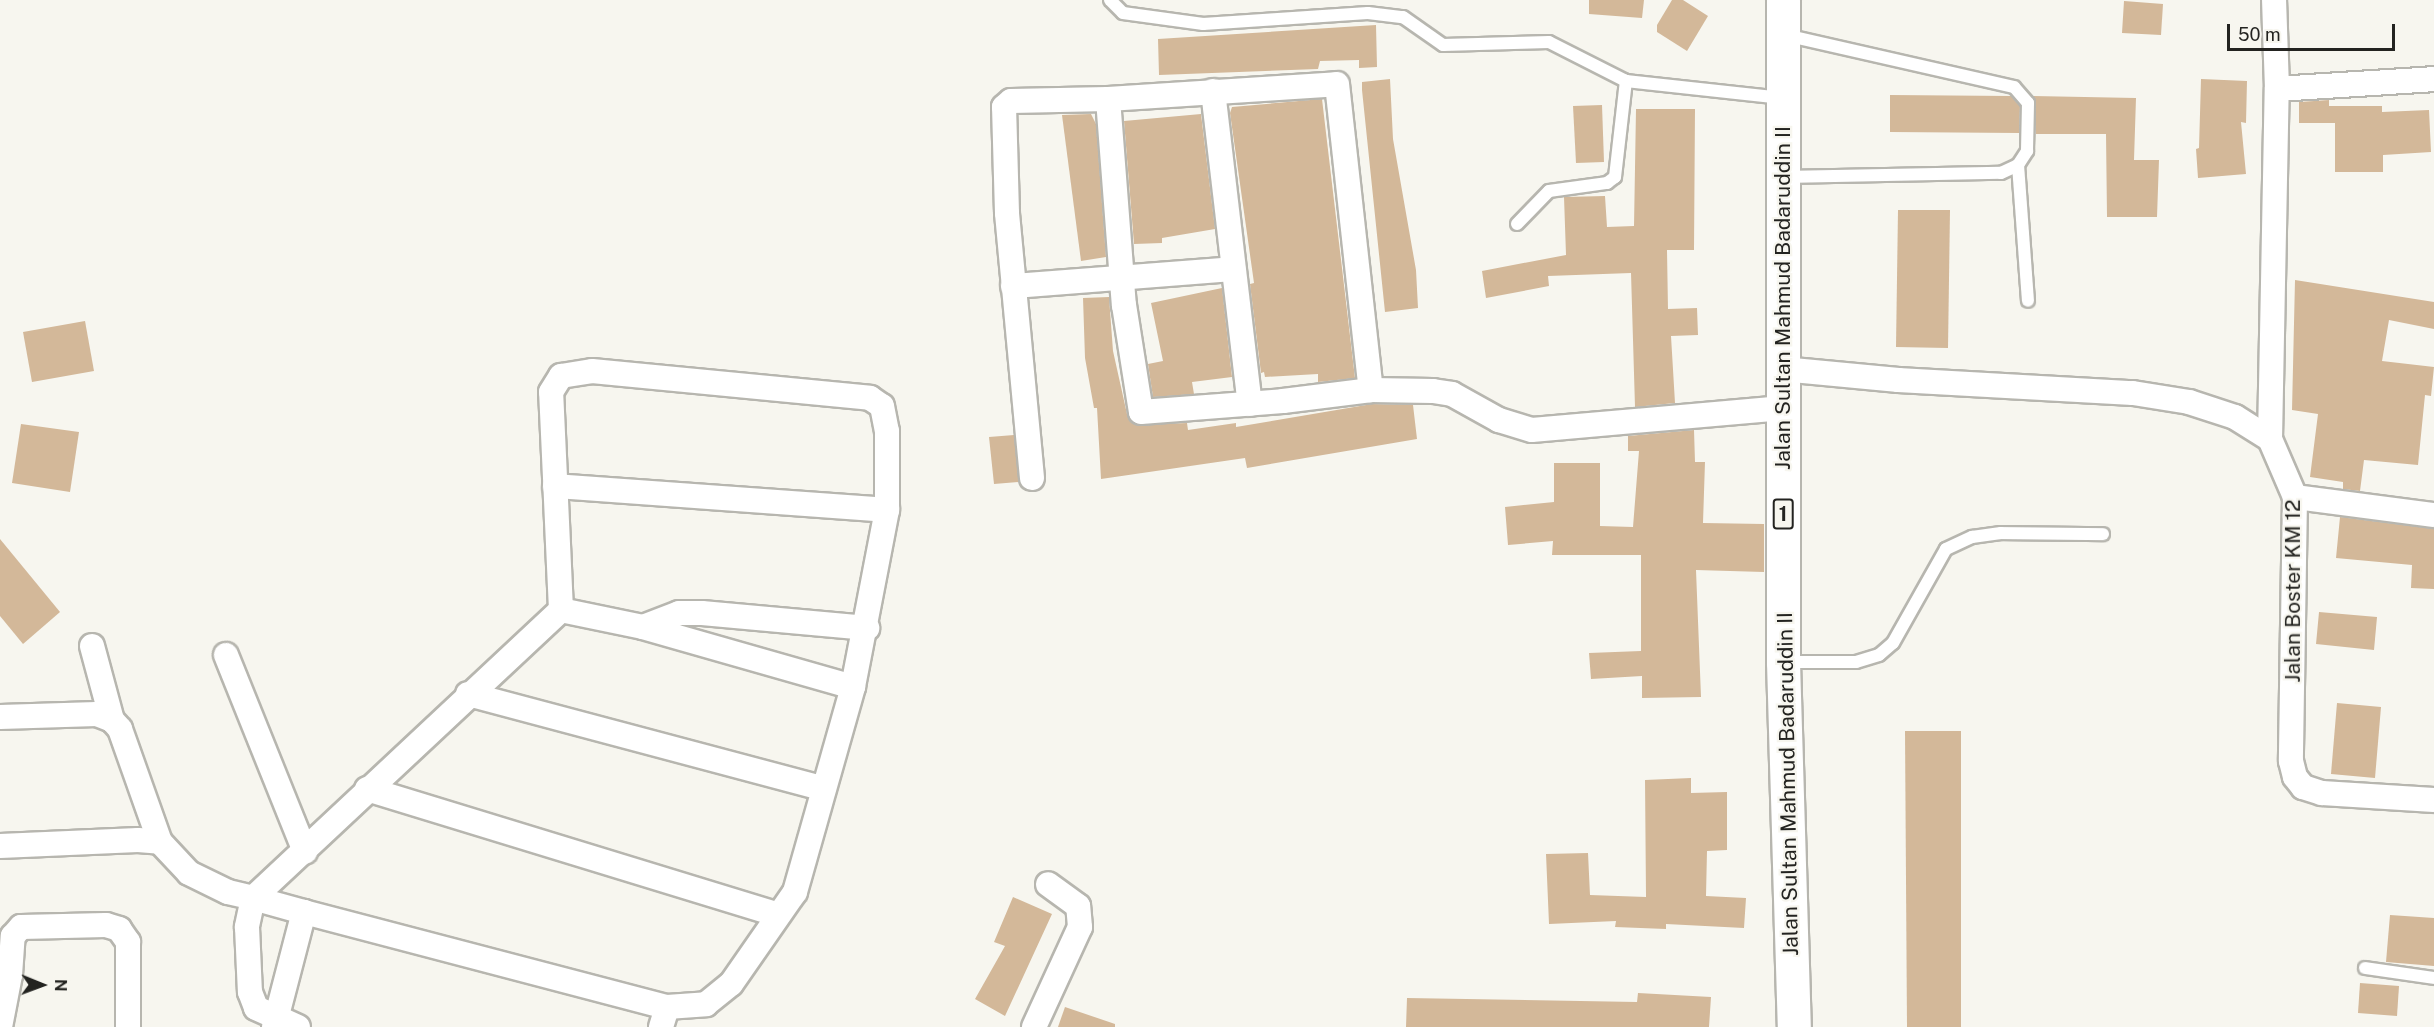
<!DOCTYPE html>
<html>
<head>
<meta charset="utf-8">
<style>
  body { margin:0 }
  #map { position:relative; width:2434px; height:1027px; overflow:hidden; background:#f7f6ef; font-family:"Public Sans",sans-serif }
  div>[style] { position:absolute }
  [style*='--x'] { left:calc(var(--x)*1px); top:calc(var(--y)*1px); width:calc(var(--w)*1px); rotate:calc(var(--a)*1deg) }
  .building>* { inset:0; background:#d3b899 }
  .roads { filter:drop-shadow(2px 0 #b7b6af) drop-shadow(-2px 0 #b7b6af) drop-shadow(0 2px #b7b6af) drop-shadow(0 -2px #b7b6af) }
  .service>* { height:12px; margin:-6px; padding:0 6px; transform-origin:6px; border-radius:6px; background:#fff }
  .minor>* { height:24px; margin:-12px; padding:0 12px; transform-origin:12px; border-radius:12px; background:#fff }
  .trunk>* { height:33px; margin:-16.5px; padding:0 16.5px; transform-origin:16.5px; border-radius:16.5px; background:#fff }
  span { translate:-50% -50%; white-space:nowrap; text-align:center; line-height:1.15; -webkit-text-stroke:4.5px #f7f6ef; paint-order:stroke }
  .shield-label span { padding:2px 4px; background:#f7f6ef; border:2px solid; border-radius:4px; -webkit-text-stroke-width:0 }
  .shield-label { font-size:20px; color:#232320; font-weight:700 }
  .street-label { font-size:21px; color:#232320 }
  .north { position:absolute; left:12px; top:955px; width:60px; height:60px; -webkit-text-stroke:4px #f7f6ef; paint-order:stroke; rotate:91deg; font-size:16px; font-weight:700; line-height:24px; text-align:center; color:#232320 }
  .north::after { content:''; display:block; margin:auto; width:21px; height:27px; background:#232320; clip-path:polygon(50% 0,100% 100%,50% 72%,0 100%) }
  .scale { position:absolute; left:2227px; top:24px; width:168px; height:27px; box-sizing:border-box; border:3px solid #232320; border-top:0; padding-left:8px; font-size:18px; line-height:21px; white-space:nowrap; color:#232320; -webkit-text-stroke:4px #f7f6ef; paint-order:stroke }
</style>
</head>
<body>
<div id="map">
  <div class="building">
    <i style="clip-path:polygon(1589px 0,1644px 0,1642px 18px,1589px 14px)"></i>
    <i style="clip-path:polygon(1672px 0,1683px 0,1708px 16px,1687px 51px,1657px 32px,1657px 25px)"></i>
    <i style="clip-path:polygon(2124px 1px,2163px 4px,2161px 35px,2122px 33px)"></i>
    <i style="clip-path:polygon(1376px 25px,1377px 67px,1359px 68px,1359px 60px,1320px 61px,1318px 69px,1159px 75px,1158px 39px)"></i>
    <i style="clip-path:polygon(1390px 79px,1393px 139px,1416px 270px,1418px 308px,1385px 312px,1362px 90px,1362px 82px)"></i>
    <i style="clip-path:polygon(2201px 79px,2247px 81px,2246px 123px,2241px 122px,2246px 174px,2198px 178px,2196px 149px,2199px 148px)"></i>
    <i style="clip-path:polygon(1890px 95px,2011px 96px,2020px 106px,2019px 133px,1890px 132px)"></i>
    <i style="clip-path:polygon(2033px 96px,2136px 98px,2134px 160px,2159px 160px,2157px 217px,2107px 217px,2106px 134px,2036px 134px)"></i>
    <i style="clip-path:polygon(1322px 99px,1355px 378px,1318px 382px,1318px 374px,1265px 377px,1264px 372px,1261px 373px,1250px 284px,1254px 283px,1230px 113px,1232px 107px)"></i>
    <i style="clip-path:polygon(2329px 100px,2329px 106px,2382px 106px,2382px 112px,2429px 110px,2431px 152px,2383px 155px,2383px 172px,2335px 172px,2335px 123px,2299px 123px,2299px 102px)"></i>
    <i style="clip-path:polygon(1602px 105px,1604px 162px,1576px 163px,1573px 106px)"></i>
    <i style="clip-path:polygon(1636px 109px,1695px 109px,1694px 250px,1667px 250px,1668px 309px,1697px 308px,1698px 335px,1671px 336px,1675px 403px,1635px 407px,1631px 273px,1548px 276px,1549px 286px,1486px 298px,1482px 271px,1566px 255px,1564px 197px,1605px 196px,1607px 227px,1634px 226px)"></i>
    <i style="clip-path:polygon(1091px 114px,1096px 124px,1106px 257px,1081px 261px,1062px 115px)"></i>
    <i style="clip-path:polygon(1201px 114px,1215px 229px,1162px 238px,1162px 243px,1134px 244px,1124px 121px)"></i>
    <i style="clip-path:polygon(1898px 210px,1950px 210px,1948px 348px,1896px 347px)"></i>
    <i style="clip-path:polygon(2295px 280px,2434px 302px,2434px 329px,2389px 320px,2382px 361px,2434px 367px,2431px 396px,2425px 395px,2418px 465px,2364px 460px,2360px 491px,2343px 489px,2343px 482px,2310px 477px,2318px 414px,2292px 410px)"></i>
    <i style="clip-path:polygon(1222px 288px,1232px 377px,1192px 382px,1194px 394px,1153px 397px,1148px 364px,1163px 361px,1151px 303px)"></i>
    <i style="clip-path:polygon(1109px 297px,1113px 351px,1127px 414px,1135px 425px,1187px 423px,1188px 430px,1236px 423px,1236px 427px,1372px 404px,1413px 405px,1417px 439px,1247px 468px,1245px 458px,1101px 479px,1097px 408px,1094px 408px,1085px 358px,1083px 298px)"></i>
    <i style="clip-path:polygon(85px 321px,94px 371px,32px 382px,23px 332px)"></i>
    <i style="clip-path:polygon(21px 424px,79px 432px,70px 492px,12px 483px)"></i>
    <i style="clip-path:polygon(1694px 430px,1695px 462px,1705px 462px,1703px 523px,1764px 524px,1764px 572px,1696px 570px,1701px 697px,1642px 698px,1642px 676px,1591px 679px,1589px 653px,1641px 651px,1641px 555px,1552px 555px,1553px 541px,1508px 545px,1505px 507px,1554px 502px,1554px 463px,1600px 463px,1600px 526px,1633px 527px,1639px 451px,1628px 451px,1628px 436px)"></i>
    <i style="clip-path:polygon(1014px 435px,1019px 482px,994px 484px,989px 437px)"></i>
    <i style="clip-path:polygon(2340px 517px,2434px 529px,2434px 589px,2411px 588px,2412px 565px,2336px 558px)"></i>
    <i style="clip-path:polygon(0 539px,60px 612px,23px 644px,0 616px)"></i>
    <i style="clip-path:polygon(2319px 612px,2377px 617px,2374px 650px,2316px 644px)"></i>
    <i style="clip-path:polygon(2337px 703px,2381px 707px,2375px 778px,2331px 774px)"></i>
    <i style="clip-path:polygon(1905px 731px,1961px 731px,1961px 1027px,1907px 1027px)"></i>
    <i style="clip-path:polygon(1691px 778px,1691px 793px,1727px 792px,1727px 850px,1707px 851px,1706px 896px,1746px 898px,1744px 928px,1666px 924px,1666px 929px,1615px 927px,1616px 921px,1549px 924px,1546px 854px,1588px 853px,1590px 895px,1646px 897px,1645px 780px)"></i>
    <i style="clip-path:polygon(1013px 897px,1052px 914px,1005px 1016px,975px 999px,1005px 946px,994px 942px)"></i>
    <i style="clip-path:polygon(2390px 915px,2434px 918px,2434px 966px,2386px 962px)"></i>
    <i style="clip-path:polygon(2360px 983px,2399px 986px,2397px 1016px,2358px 1013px)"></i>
    <i style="clip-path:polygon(1638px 993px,1711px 997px,1709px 1027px,1406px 1027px,1407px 998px,1637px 1002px)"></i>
    <i style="clip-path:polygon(1065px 1007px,1115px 1024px,1115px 1027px,1058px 1027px)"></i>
  </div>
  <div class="roads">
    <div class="service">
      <i style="--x:1110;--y:0;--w:18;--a:45"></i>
      <i style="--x:1123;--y:13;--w:81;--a:7.8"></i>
      <i style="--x:1203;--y:24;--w:165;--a:-3.8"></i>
      <i style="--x:1368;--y:13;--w:35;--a:7"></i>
      <i style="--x:1403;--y:17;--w:49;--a:35"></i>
      <i style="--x:1443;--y:45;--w:106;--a:-1.6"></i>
      <i style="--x:1549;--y:42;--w:86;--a:26.9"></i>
      <i style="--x:1626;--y:81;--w:157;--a:6.2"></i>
      <i style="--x:2018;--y:165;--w:136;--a:85.8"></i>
      <i style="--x:1783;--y:177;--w:218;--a:-1.1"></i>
      <i style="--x:2001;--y:173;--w:19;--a:-25"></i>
      <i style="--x:2018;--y:165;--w:17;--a:-57"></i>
      <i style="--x:2027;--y:151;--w:48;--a:-88.8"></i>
      <i style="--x:2028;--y:103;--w:21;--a:-131"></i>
      <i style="--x:2014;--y:87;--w:235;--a:-167.2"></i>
      <i style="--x:1517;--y:224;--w:46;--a:-45.9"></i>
      <i style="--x:1549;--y:191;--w:59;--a:-7.9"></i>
      <i style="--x:1607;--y:183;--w:10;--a:-37"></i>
      <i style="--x:1615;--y:177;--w:97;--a:-83.5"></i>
      <i style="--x:1783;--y:662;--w:73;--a:0"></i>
      <i style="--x:1856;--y:662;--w:24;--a:-17"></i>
      <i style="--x:1879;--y:655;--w:18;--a:-41"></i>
      <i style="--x:1893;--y:643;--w:108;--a:-60.6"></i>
      <i style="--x:1946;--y:549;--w:29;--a:-25"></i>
      <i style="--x:1972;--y:537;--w:29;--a:-8"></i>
      <i style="--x:2001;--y:533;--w:102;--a:0.6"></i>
      <i style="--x:2365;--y:968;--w:70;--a:8.2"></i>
    </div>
    <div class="minor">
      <i style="--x:2277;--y:89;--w:157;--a:-3.6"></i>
      <i style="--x:1213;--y:91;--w:315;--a:83.3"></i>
      <i style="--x:1108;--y:99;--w:207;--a:85.6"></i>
      <i style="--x:1124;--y:305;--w:108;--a:81"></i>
      <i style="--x:1141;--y:412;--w:142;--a:-4.4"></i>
      <i style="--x:1283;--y:401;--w:89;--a:-7.1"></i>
      <i style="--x:1371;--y:390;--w:62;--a:0.9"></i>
      <i style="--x:1433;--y:391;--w:19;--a:9"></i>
      <i style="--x:1452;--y:394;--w:54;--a:29"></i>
      <i style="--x:1499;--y:420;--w:34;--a:17"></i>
      <i style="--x:1532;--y:430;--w:252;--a:-5"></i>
      <i style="--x:1013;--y:286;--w:221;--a:-4.4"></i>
      <i style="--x:1782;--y:369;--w:117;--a:5.4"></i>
      <i style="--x:1898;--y:380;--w:235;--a:3.2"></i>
      <i style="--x:2133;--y:393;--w:57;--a:9.1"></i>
      <i style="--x:2189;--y:402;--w:48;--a:18.1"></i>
      <i style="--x:2235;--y:417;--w:41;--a:32.2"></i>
      <i style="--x:2270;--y:439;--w:63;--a:66.7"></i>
      <i style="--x:2295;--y:497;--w:264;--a:90.9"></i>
      <i style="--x:2291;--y:761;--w:16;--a:76"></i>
      <i style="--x:2295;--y:777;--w:13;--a:51"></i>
      <i style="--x:2303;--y:787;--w:20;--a:18"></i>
      <i style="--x:2322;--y:793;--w:112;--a:3.6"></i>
      <i style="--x:2270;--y:439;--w:350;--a:-88.9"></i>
      <i style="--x:2277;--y:89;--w:89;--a:-91.9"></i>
      <i style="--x:1032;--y:478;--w:266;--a:-95.4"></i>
      <i style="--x:1007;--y:213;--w:106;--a:-91.6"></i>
      <i style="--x:1004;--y:107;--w:9;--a:-41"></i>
      <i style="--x:1011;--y:101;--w:97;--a:-1.2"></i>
      <i style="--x:1108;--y:99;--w:229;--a:-3.7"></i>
      <i style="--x:1337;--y:84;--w:308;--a:83.7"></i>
      <i style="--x:555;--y:486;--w:333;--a:4.1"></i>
      <i style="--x:2295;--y:497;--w:140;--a:7.4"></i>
      <i style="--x:561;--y:610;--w:218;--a:-92.6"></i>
      <i style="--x:551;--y:392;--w:19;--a:-58"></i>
      <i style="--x:561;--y:376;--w:31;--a:-9"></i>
      <i style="--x:592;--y:371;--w:279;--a:5.5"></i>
      <i style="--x:870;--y:398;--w:14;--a:34"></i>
      <i style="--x:882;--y:406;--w:25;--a:79"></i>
      <i style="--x:887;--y:431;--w:79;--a:90"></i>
      <i style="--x:887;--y:510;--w:180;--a:100.9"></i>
      <i style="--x:643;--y:627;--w:39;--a:-21"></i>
      <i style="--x:679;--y:613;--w:23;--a:0"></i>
      <i style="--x:702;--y:613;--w:166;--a:5.2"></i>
      <i style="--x:92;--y:646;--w:77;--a:74.9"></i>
      <i style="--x:226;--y:655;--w:212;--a:68.1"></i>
      <i style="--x:468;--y:694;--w:368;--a:14.9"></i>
      <i style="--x:0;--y:717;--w:97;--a:-1.8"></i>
      <i style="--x:97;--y:714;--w:16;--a:22"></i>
      <i style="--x:112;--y:720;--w:12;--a:48"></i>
      <i style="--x:120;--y:729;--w:120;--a:70.5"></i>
      <i style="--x:367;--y:789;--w:430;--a:17"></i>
      <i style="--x:0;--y:846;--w:138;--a:-2.5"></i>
      <i style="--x:138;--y:840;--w:22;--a:5"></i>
      <i style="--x:160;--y:842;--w:42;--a:46.9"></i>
      <i style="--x:189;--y:873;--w:43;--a:26"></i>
      <i style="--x:228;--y:892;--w:26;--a:13"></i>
      <i style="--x:253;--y:898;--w:53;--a:15.4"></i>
      <i style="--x:304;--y:912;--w:375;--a:14.7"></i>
      <i style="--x:667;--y:1007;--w:39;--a:-4"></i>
      <i style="--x:706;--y:1004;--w:32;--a:-39"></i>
      <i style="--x:731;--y:984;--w:112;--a:-55.2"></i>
      <i style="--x:795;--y:892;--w:213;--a:-74.2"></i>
      <i style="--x:853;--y:687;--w:218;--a:-164.1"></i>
      <i style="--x:643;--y:627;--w:84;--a:-168.3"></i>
      <i style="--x:561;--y:610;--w:422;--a:136.9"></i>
      <i style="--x:253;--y:898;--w:30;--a:102"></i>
      <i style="--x:247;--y:927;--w:65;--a:87.4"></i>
      <i style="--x:250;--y:992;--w:17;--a:69"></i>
      <i style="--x:256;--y:1008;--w:46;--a:24.3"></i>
      <i style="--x:0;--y:976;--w:10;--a:-6"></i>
      <i style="--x:10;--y:975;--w:39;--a:-86"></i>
      <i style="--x:13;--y:936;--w:12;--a:-48"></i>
      <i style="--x:21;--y:927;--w:85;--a:-1.3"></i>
      <i style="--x:106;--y:925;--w:14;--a:17"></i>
      <i style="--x:119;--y:929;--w:16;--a:55"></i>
      <i style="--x:128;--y:942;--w:85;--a:90"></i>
      <i style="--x:0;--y:1027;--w:53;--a:-79.1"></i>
      <i style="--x:274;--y:1027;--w:119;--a:-75.4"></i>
      <i style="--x:661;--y:1027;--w:21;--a:-73"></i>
      <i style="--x:1034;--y:1027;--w:110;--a:-65.3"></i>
      <i style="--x:1080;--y:927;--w:21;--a:-95"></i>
      <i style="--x:1078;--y:906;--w:37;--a:-144"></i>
    </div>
    <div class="trunk">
      <i style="--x:1783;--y:0;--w:662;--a:90"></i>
      <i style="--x:1783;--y:662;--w:365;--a:88.3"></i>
    </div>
  </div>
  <div class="shield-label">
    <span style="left:1783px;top:514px">1</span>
  </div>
  <div class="street-label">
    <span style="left:1783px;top:298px;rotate:-90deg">Jalan Sultan Mahmud Badaruddin II</span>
    <span style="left:2293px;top:591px;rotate:-90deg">Jalan Boster KM 12</span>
    <span style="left:1788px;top:784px;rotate:-91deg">Jalan Sultan Mahmud Badaruddin II</span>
  </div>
  <div class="north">N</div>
  <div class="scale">50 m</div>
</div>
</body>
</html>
